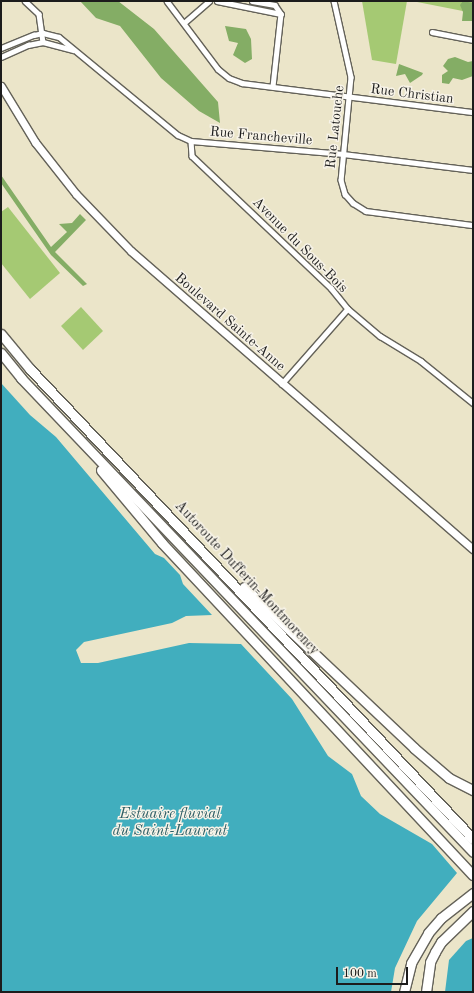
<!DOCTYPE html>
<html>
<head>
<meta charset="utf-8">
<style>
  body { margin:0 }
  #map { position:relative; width:474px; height:993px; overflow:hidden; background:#ebe5c9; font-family:"Old Standard TT",serif }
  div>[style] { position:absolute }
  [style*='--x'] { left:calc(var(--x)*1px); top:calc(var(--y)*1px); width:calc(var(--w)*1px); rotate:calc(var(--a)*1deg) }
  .green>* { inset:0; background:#a5c973 }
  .forest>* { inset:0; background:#84ad65 }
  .water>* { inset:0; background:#41aebe }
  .roads { filter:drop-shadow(1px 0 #646259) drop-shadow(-1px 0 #646259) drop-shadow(0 1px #646259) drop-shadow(0 -1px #646259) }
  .street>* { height:4.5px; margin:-2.25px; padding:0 2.25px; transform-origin:2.25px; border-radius:2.25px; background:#fff }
  .primary>* { height:7px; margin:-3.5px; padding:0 3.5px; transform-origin:3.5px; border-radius:3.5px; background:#fff }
  .highway>* { height:9px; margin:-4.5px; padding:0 4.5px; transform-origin:4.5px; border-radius:4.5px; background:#fff }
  span { translate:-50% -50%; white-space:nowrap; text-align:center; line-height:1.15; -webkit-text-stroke:3px #f7f3e8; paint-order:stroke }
  .street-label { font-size:14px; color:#1c1c1c }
  .water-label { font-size:15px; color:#2d5e65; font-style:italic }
  .frame { position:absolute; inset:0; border:2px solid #1c1c1c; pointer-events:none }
  .scale { position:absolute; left:336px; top:967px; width:72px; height:18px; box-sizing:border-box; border:2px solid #1c1c1c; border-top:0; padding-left:5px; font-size:12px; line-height:14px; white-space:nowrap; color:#1c1c1c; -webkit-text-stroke:3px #f7f3e8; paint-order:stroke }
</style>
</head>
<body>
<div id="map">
  <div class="green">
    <i style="clip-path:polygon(362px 1px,407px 1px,396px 64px,372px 60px)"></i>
    <i style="clip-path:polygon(412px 1px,473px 1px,473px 13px)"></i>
    <i style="clip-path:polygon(8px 207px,60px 273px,30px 299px,1px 263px,1px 212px)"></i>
    <i style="clip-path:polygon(81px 307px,103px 331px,83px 350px,61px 326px)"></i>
  </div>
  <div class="forest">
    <i style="clip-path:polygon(80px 1px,118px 1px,154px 29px,218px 102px,220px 123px,199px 111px,161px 78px,120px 26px,96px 18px)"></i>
    <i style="clip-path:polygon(463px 1px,473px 3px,472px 21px,462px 21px,463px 12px,460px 5px)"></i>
    <i style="clip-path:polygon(225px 26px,246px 29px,251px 39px,252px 59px,245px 63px,233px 55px,238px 43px,229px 41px)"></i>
    <i style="clip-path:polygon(455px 57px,468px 62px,473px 61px,473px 76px,462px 80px,453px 78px,449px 84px,442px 83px,442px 75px,448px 71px,443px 66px,448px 59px)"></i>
    <i style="clip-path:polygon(399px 64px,423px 73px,422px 75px,410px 83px,405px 74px,396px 76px)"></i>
    <i style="clip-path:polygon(1px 175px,51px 247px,67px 232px,59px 224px,72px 223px,80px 214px,86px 220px,55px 252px,87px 284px,83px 286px,51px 255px,1px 183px)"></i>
  </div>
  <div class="water">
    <i style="clip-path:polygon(1px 383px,30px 415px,56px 437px,155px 554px,164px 558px,180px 575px,183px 584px,212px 615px,186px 616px,172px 623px,84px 642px,76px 650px,81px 663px,98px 663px,189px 643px,241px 644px,292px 699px,328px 756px,352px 774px,361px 796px,380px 814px,432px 844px,457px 873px,417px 921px,395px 968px,391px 992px,1px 992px)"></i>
    <i style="clip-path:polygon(473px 938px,473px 992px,445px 992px,449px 960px,466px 941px)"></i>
  </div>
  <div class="roads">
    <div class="street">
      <i style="--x:25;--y:1;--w:19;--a:43"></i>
      <i style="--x:39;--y:14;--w:28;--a:82"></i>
      <i style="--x:167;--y:1;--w:85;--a:53.1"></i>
      <i style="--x:218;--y:69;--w:14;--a:39"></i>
      <i style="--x:229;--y:78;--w:14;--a:21"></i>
      <i style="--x:242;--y:83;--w:233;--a:7.2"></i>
      <i style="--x:217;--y:1;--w:65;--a:11.5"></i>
      <i style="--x:252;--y:1;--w:23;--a:10"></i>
      <i style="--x:275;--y:5;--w:11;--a:56"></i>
      <i style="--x:281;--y:14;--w:73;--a:96.3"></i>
      <i style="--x:334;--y:1;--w:78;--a:77.4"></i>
      <i style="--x:351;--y:77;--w:103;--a:95.5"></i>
      <i style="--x:341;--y:180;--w:15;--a:74"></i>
      <i style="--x:345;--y:194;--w:12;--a:48"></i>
      <i style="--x:353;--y:203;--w:15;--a:32"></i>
      <i style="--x:366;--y:211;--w:108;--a:7.5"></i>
      <i style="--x:184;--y:23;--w:33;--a:-41"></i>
      <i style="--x:432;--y:32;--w:42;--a:11"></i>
      <i style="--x:1;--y:48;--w:35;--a:-22"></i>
      <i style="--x:34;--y:35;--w:9;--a:-13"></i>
      <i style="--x:43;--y:33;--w:16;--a:14"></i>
      <i style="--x:59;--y:37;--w:154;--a:39.5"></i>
      <i style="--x:178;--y:135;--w:14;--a:25"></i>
      <i style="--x:191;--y:141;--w:153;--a:4.9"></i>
      <i style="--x:343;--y:154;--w:131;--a:7"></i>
      <i style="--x:1;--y:57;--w:30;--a:-24"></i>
      <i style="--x:28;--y:45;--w:15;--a:-11"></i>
      <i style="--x:43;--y:42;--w:31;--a:15"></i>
      <i style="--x:191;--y:141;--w:15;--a:86"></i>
      <i style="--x:192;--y:156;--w:192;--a:43.5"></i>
      <i style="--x:331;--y:288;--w:27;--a:51"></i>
      <i style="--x:348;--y:309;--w:100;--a:131.3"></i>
      <i style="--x:348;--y:309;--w:42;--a:40.2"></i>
      <i style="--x:380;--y:336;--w:48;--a:31.4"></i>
      <i style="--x:421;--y:361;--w:67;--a:38.9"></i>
    </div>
    <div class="primary">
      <i style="--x:1;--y:86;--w:66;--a:58.7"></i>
      <i style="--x:35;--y:142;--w:66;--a:51.7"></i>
      <i style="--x:76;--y:194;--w:79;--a:46"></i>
      <i style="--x:131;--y:251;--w:454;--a:41.1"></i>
    </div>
    <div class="highway">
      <i style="--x:1;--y:334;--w:45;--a:50.4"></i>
      <i style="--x:30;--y:369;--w:646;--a:46.69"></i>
      <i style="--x:1;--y:353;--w:32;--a:51"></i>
      <i style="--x:21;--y:378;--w:655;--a:46.36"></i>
      <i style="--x:101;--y:470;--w:95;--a:50.1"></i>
      <i style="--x:162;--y:543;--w:455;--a:46.9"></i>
      <i style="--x:244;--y:587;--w:234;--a:43.4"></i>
      <i style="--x:414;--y:748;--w:46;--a:40.6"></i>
      <i style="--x:449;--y:778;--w:27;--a:27"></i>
      <i style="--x:404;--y:992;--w:30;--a:-76"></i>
      <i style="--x:411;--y:963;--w:34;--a:-60"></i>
      <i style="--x:428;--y:933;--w:20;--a:-49"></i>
      <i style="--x:441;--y:918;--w:41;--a:-38"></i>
      <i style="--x:426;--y:992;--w:30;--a:-82"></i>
      <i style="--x:430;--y:962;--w:11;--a:-63"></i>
      <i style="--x:435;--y:952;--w:12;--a:-59"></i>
      <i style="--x:441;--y:942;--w:45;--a:-44.1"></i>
    </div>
  </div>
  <div class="street-label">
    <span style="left:412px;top:94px;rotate:7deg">Rue Christian</span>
    <span style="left:335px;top:127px;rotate:-84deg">Rue Latouche</span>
    <span style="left:261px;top:136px;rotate:5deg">Rue Francheville</span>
    <span style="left:300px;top:245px;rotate:45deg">Avenue du Sous-Bois</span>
    <span style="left:230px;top:322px;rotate:41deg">Boulevard Sainte-Anne</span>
    <span style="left:247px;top:578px;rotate:47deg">Autoroute Dufferin-Montmorency</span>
  </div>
  <div class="water-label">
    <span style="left:170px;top:823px">Estuaire fluvial<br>du Saint-Laurent</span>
  </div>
  <div class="frame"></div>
  <div class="scale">100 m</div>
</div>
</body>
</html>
